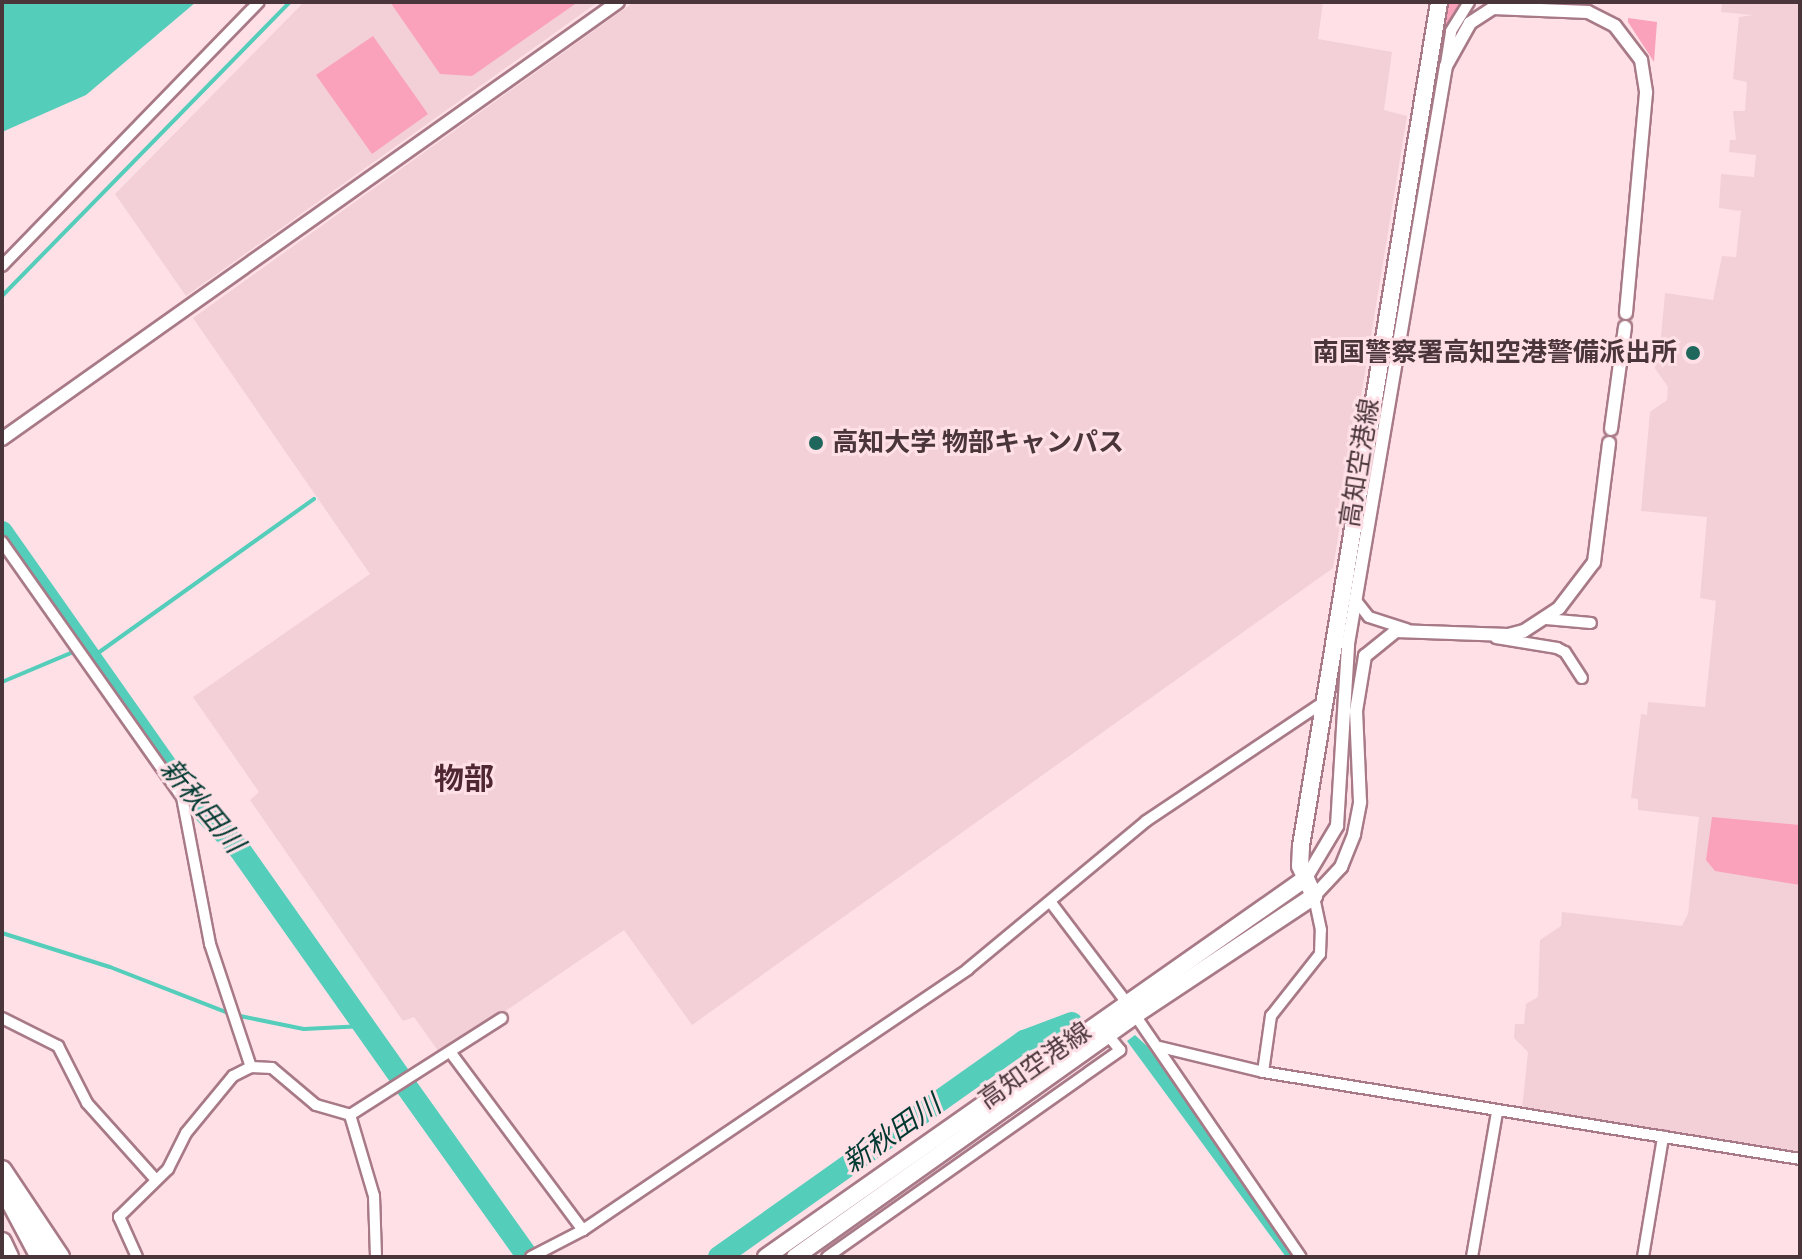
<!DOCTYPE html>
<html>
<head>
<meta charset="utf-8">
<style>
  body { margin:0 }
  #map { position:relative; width:1802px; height:1259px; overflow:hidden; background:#ffe0e7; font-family:"Roboto Condensed","Noto Sans JP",sans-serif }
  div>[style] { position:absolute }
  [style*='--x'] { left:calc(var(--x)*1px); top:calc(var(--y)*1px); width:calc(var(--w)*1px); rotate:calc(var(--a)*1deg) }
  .built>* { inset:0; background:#f3d0d8 }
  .green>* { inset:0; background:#faa1bb }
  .water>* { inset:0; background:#54cdba }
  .stream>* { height:4px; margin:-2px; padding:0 2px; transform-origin:2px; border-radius:2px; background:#54cdba }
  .river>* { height:22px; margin:-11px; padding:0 11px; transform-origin:11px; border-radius:11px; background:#54cdba }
  .roads { filter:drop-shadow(2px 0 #a87a87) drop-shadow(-2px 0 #a87a87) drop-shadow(0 2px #a87a87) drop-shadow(0 -2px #a87a87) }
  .minor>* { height:10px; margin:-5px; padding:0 5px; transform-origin:5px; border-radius:5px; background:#fff }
  .tertiary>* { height:12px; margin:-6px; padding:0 6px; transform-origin:6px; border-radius:6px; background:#fff }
  .primary>* { height:16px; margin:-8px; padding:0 8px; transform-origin:8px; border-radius:8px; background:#fff }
  .motorway>* { height:18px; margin:-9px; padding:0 9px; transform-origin:9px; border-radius:9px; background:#fff }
  .dots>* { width:22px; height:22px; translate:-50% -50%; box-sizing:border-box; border:4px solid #ffe0e7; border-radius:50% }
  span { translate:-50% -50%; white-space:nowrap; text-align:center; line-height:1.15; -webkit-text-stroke:6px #ffe0e7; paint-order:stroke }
  .poi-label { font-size:26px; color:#49353a; font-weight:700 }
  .right { translate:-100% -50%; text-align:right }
  .left { translate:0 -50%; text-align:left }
  .street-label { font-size:26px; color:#49353a }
  .water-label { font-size:28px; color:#003931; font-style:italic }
  .quarter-label { font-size:30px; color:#4e2733; font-weight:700 }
  .frame { position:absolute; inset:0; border:4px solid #49353a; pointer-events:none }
</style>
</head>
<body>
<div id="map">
  <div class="built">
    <i style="clip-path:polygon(304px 2px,598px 2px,186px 296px,115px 194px)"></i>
    <i style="clip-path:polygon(634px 2px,1323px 2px,1318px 39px,1392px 52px,1384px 110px,1407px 116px,1333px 568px,692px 1025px,624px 930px,441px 1055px,414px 1017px,403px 1021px,250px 800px,259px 792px,193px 697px,370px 574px,193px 318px)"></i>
    <i style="clip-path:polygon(1722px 2px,1800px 2px,1800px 1154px,1522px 1109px,1528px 1052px,1514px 1038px,1515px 1024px,1524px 1024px,1526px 1004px,1538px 997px,1540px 940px,1561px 926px,1562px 912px,1682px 926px,1688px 914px,1699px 817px,1638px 810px,1638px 799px,1631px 798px,1641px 714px,1647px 715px,1648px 702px,1705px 707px,1716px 601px,1700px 598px,1707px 517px,1641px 511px,1650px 412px,1667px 400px,1668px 387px,1652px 364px,1659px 359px,1665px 293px,1713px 300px,1722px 256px,1736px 257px,1741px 211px,1719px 208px,1721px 174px,1754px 177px,1756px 155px,1729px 152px,1730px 140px,1736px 140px,1733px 111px,1745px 111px,1747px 82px,1733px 79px,1739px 17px,1753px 15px,1721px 12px)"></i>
  </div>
  <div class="green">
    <i style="clip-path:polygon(390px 2px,578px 2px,472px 76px,440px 74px)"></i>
    <i style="clip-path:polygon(1448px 2px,1462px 2px,1443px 43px,1351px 588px,1359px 508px)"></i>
    <i style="clip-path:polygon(1628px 18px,1657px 22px,1654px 62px,1628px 22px)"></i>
    <i style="clip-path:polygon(373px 36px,428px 114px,372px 154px,316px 75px)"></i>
    <i style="clip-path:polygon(1712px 817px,1800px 825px,1800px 885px,1715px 871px,1706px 860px)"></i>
  </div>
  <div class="water">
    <i style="clip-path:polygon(2px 2px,196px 2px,86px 95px,2px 132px)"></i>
    <i style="clip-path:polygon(1135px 1035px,1147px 1046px,1298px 1257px,1286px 1257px,1127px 1041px)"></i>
  </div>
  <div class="stream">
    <i style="--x:2;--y:296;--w:412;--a:-45.6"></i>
    <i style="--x:91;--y:658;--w:274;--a:-35.5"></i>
    <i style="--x:2;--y:682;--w:77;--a:-22.9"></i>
    <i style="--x:2;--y:933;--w:113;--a:17.5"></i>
    <i style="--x:110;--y:967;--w:130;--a:21.2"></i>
    <i style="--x:240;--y:1016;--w:65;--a:11.5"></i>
    <i style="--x:304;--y:1029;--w:60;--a:-2.9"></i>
  </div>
  <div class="river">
    <i style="--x:2;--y:532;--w:318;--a:54.9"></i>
    <i style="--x:185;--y:792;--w:80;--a:46.5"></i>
    <i style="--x:240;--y:850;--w:281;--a:54.8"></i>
    <i style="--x:406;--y:1086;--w:210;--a:54.5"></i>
    <i style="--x:719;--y:1257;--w:374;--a:-35.3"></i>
    <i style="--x:1024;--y:1041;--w:51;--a:-20.6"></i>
  </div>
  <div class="roads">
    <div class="minor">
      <i style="--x:1446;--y:64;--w:33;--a:-81"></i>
      <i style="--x:1451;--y:31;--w:34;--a:-58"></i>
      <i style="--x:2;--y:266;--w:368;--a:-45.8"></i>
      <i style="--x:2;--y:542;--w:312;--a:54.8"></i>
      <i style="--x:182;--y:797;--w:150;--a:79.2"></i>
      <i style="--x:210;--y:944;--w:130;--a:71.6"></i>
      <i style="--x:1354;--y:598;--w:24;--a:52"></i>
      <i style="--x:1369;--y:617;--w:40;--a:18"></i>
      <i style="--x:1546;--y:619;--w:45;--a:5.1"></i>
      <i style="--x:1496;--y:638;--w:62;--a:9.3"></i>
      <i style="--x:1557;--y:648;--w:9;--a:27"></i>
      <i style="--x:1565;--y:652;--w:31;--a:57"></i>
      <i style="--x:1052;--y:904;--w:123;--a:52.9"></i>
      <i style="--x:1135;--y:1015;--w:293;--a:55.6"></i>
      <i style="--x:2;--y:1018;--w:63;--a:26.6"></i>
      <i style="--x:58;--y:1046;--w:64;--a:63"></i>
      <i style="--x:87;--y:1103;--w:103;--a:48.1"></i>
      <i style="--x:1160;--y:1047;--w:106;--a:13.6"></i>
      <i style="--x:1263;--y:1072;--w:544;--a:9.2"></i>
      <i style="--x:451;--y:1053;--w:221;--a:53.3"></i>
      <i style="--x:1263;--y:1072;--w:57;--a:-81.9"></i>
      <i style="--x:1271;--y:1016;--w:79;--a:-51.7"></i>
      <i style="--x:1320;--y:954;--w:24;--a:-88"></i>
      <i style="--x:1321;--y:930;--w:35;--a:-102"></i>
      <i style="--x:350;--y:1115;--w:84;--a:73.5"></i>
      <i style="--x:374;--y:1196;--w:61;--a:88.1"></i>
      <i style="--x:137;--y:1257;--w:44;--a:-114.2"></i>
      <i style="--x:119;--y:1217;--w:69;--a:-44.4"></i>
      <i style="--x:168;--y:1169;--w:40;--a:-63.4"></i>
      <i style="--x:186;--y:1133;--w:74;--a:-50.5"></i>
      <i style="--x:233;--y:1076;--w:20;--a:-27"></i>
      <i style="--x:251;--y:1067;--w:21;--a:3"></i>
      <i style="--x:272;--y:1068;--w:57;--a:40.1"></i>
      <i style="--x:316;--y:1105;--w:35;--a:16"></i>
      <i style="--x:350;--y:1115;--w:180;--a:-32.5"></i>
      <i style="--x:531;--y:1257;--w:59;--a:-27.4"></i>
      <i style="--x:583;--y:1230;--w:465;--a:-34.1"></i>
      <i style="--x:968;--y:969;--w:231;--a:-39.7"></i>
      <i style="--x:1146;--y:821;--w:214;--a:-33.8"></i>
      <i style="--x:827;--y:1257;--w:359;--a:-35.2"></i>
      <i style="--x:1120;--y:1050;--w:19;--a:-129"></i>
      <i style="--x:1472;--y:1257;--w:147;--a:-80.2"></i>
      <i style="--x:1643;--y:1257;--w:122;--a:-80.5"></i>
    </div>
    <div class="tertiary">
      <i style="--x:1611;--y:429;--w:103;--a:-82.2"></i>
      <i style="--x:2;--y:439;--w:755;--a:-35.35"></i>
      <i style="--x:1306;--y:878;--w:61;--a:-59.2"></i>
      <i style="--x:1337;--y:826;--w:182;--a:-86.5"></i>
      <i style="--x:1348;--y:644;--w:586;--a:-80.38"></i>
      <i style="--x:1446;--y:66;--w:49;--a:-60.8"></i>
      <i style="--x:1470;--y:23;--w:27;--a:-33"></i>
      <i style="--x:1493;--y:8;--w:95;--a:2.4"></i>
      <i style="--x:1588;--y:12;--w:30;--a:27"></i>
      <i style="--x:1615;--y:26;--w:43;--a:52.6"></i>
      <i style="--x:1641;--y:60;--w:33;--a:81"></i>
      <i style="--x:1646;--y:93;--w:221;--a:95.2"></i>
      <i style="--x:1314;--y:896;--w:40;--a:-47"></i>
      <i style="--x:1341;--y:867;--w:35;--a:-68"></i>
      <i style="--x:1354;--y:834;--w:33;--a:-79"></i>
      <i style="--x:1360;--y:802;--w:91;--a:-92.5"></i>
      <i style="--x:1356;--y:711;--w:56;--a:-80.7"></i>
      <i style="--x:1365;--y:656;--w:40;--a:-39"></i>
      <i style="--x:1396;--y:631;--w:112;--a:2"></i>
      <i style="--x:1508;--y:635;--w:16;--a:-14"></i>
      <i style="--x:1524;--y:631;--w:42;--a:-33.3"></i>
      <i style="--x:1559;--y:608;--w:58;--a:-52.7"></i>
      <i style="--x:1594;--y:562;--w:120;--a:-82.8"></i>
    </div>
    <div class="primary">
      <i style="--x:766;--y:1257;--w:660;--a:-35.06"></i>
      <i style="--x:795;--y:1257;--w:417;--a:-35.4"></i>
      <i style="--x:1135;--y:1015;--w:215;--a:-33.6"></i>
      <i style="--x:1314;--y:896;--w:33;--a:-115"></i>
      <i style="--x:1300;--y:866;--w:20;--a:-87"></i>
      <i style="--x:1301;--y:846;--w:855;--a:-80.71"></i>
    </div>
    <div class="motorway">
      <i style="--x:2;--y:1170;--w:105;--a:56.3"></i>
      <i style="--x:7;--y:1195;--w:70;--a:62"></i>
      <i style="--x:2;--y:1242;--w:17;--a:65"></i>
    </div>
  </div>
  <div class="dots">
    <i style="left:1693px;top:353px;background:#1f675c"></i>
    <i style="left:816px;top:443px;background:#1f675c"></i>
  </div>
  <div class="poi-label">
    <span class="right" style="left:1677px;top:353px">南国警察署高知空港警備派出所</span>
    <span class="left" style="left:832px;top:443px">高知大学 物部キャンパス</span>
  </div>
  <div class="street-label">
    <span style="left:1360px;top:463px;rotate:-81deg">高知空港線</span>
    <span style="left:1035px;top:1066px;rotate:-35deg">高知空港線</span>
  </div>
  <div class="water-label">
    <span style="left:202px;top:806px;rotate:50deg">新秋田川</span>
    <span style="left:892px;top:1134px;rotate:-35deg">新秋田川</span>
  </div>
  <div class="quarter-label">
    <span style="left:464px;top:779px">物部</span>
  </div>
  <div class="frame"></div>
</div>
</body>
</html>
